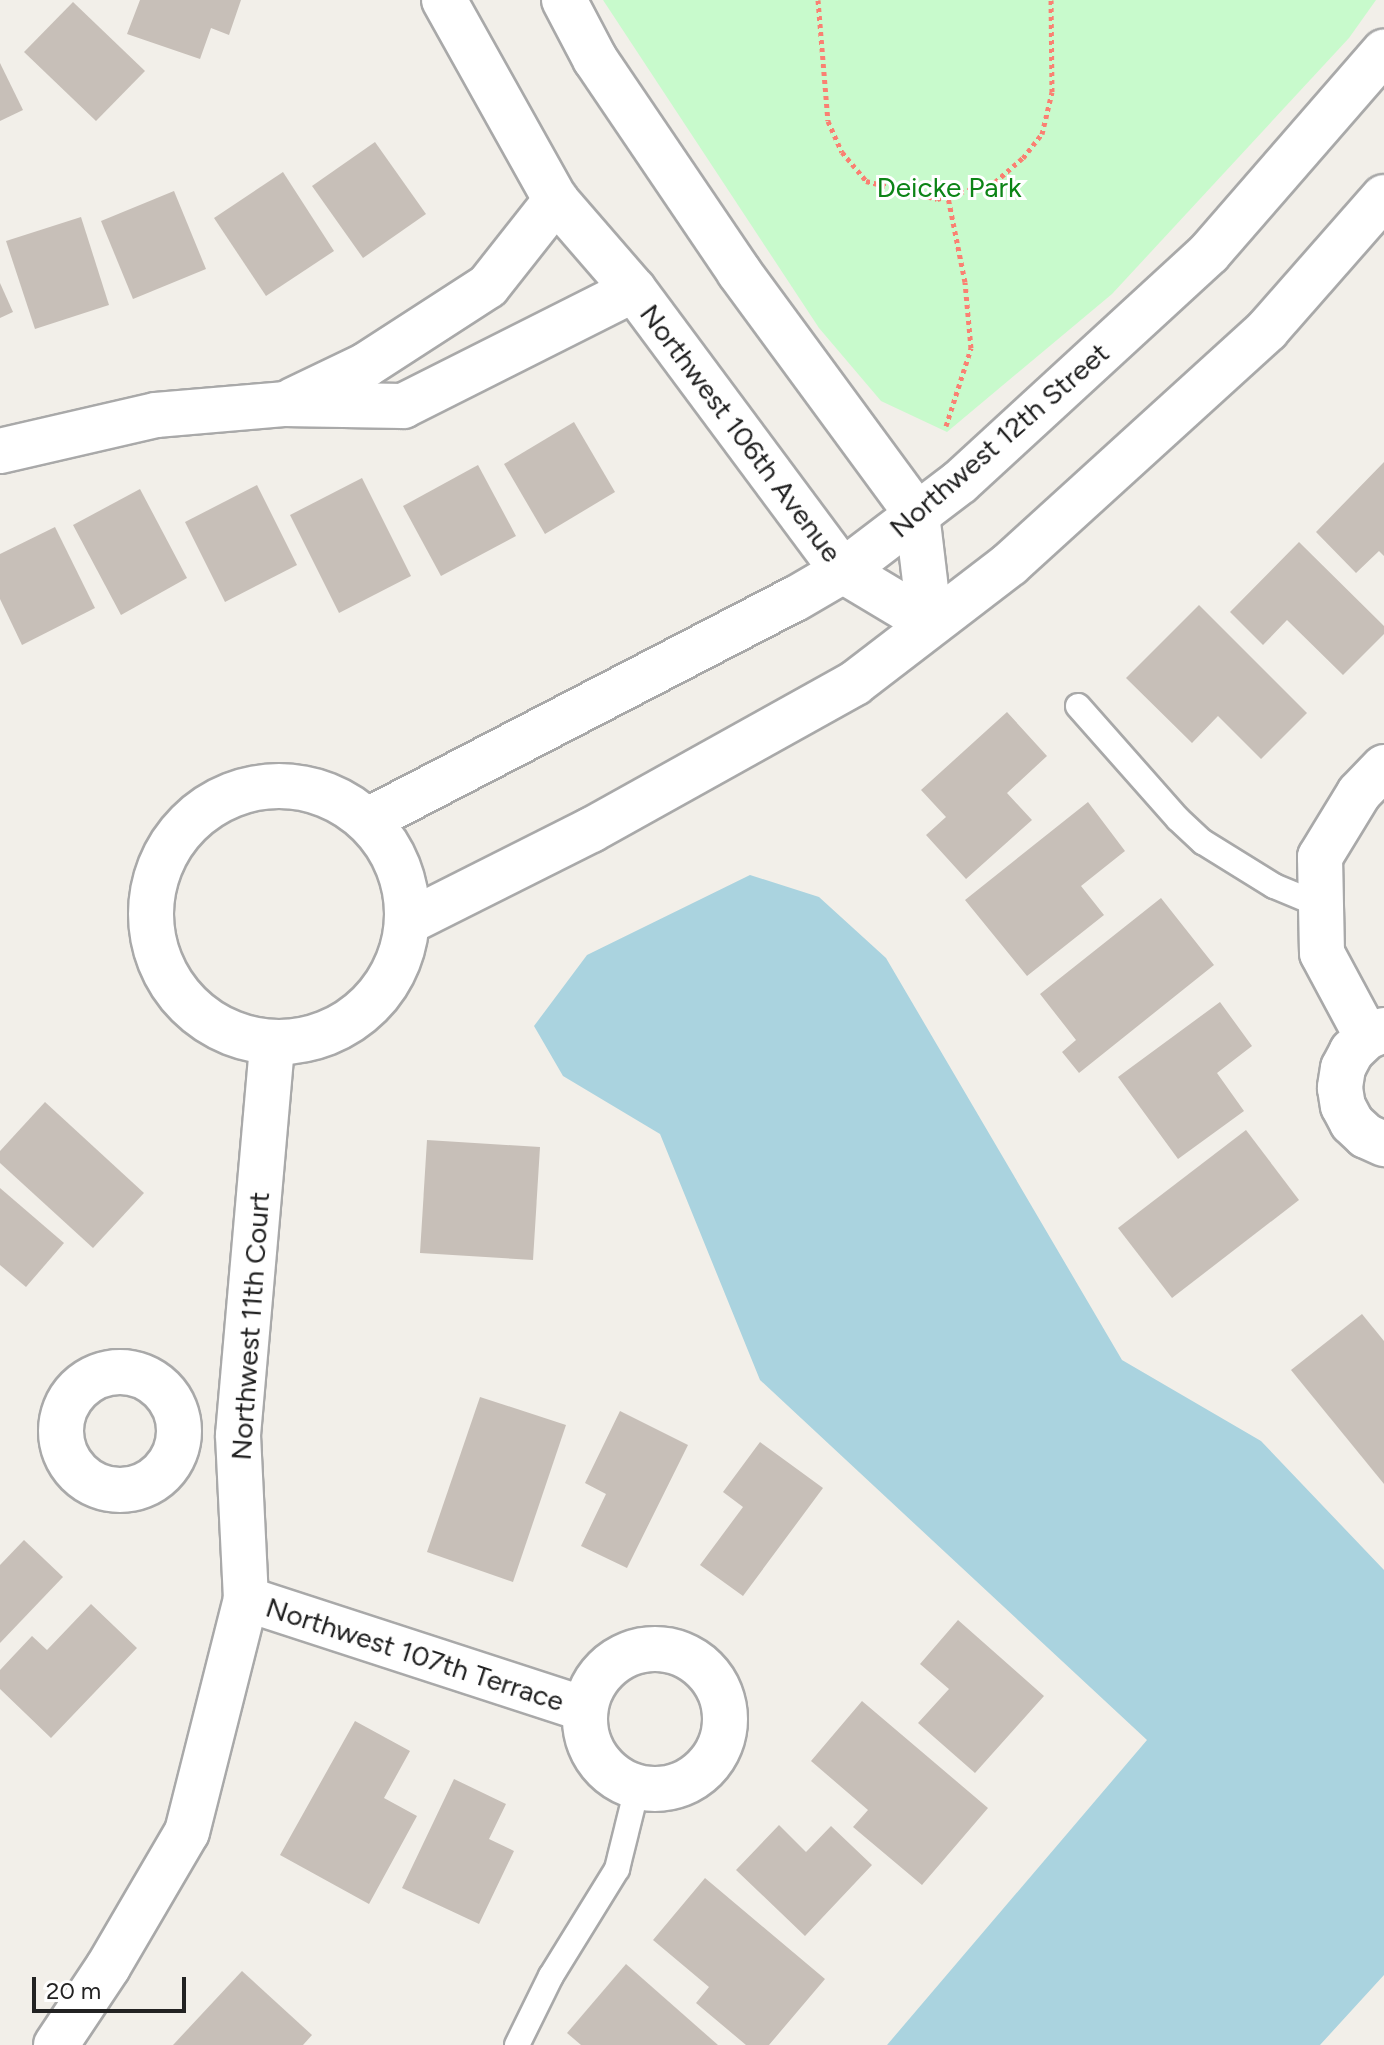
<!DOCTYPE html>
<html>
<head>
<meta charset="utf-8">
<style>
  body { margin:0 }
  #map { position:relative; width:1384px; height:2045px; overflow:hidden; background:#f2efe9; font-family:Figtree,sans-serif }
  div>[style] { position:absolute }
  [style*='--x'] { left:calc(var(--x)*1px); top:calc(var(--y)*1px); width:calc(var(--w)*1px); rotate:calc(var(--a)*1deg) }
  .park>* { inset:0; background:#c8facc }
  .water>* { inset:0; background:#aad3df }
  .building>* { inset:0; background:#c7bfb8 }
  .path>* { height:5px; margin-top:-2.5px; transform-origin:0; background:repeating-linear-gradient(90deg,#fa8072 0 4px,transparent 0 8px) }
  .roads { filter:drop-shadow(2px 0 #a9a9a9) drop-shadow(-2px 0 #a9a9a9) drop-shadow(0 2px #a9a9a9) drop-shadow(0 -2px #a9a9a9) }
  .service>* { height:24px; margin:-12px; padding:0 12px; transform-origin:12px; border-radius:12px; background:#fff }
  .minor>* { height:44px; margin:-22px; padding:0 22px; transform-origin:22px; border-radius:22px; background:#fff }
  .minor>.ring { margin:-22px; padding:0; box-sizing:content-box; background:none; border:44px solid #fff; border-radius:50% }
  span { translate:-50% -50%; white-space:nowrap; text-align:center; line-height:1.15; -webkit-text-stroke:6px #fff; paint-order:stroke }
  .park-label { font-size:28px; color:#0c8416 }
  .street-label { font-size:28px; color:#222 }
  .scale { position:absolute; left:32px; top:1977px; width:154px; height:36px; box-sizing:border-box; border:4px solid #222; border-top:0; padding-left:10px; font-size:24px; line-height:28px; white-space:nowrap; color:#222; -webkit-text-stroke:6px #fff; paint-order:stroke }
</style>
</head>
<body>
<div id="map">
  <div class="park">
    <i style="clip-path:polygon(603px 0,1376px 0,1349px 38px,1112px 294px,947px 432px,881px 401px,819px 328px)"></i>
  </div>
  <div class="water">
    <i style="clip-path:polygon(750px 875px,819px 897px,886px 958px,1122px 1360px,1261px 1441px,1384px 1570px,1384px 1975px,1320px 2045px,887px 2045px,1147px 1740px,760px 1380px,660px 1134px,563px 1076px,534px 1026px,587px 955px)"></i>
  </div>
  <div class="building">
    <i style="clip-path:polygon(140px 0,241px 0,229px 35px,211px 28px,200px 59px,127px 34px)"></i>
    <i style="clip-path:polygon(73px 2px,145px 71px,96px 121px,24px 52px)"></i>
    <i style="clip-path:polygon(0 63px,23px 110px,0 121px)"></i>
    <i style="clip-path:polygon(375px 142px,426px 214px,363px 258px,312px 186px)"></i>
    <i style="clip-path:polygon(283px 172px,334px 251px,266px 296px,214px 218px)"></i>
    <i style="clip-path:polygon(174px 191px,206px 269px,133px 299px,101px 221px)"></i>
    <i style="clip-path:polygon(81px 217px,109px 305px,35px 329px,6px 241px)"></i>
    <i style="clip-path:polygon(0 283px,13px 312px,0 318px)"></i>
    <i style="clip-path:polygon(574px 422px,615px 492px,545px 534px,504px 464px)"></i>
    <i style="clip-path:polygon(1384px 462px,1384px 556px,1379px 551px,1356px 573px,1316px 532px)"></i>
    <i style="clip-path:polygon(478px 465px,516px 536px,441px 576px,403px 506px)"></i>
    <i style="clip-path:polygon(362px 478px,411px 576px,339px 613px,290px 515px)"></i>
    <i style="clip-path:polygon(257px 485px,297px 565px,225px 602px,185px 522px)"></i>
    <i style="clip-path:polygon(140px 489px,187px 578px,121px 615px,73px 525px)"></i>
    <i style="clip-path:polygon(55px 527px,95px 608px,22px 645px,0 599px,0 554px)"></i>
    <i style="clip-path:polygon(1299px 542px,1384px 626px,1384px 634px,1343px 675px,1287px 620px,1263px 645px,1230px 612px)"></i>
    <i style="clip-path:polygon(1199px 605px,1307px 713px,1261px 759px,1218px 716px,1192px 743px,1126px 678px)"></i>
    <i style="clip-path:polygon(1007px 712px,1047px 756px,1007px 793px,1032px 820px,966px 879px,926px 835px,946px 817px,921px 790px)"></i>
    <i style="clip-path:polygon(1088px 802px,1125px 851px,1081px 886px,1104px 915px,1027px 976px,965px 900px)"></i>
    <i style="clip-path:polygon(1161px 898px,1214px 965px,1079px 1073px,1062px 1052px,1076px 1040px,1040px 994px)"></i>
    <i style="clip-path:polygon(1220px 1002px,1252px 1046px,1217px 1073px,1244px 1111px,1178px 1159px,1118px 1077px)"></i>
    <i style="clip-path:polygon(45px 1102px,144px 1193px,93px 1248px,0 1163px,0 1151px)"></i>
    <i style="clip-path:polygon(1246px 1130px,1299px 1200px,1172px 1298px,1118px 1228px)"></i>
    <i style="clip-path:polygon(427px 1140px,540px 1147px,533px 1260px,420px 1253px)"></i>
    <i style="clip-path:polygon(0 1188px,64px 1243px,26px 1287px,0 1265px)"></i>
    <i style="clip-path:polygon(1362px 1314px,1384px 1341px,1384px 1484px,1291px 1370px)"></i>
    <i style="clip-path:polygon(480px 1397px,566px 1425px,513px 1582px,427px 1552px)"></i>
    <i style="clip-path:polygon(620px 1411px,688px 1445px,627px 1568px,581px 1546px,606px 1494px,585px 1483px)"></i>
    <i style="clip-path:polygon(760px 1442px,823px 1488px,743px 1596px,700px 1565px,743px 1507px,723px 1492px)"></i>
    <i style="clip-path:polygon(24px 1540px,63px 1577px,0 1643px,0 1565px)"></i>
    <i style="clip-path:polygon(91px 1604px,137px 1648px,51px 1738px,0 1689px,0 1670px,32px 1636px,47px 1650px)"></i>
    <i style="clip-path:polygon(958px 1620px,1044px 1696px,975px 1773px,918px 1723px,949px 1689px,920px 1664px)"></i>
    <i style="clip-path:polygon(862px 1701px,988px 1808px,922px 1885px,853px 1827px,868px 1810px,811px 1761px)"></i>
    <i style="clip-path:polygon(355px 1721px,410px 1751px,384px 1798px,417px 1816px,369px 1904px,280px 1855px)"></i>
    <i style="clip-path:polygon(454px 1779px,506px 1804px,489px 1839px,514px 1851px,479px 1924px,402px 1888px)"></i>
    <i style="clip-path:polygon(779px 1825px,806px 1852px,831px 1826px,872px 1865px,805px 1936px,736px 1870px)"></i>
    <i style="clip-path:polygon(705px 1878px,825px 1979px,769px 2045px,746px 2045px,696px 2003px,709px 1987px,653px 1940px)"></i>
    <i style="clip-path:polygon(626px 1964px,718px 2045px,581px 2045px,567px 2033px)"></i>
    <i style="clip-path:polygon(242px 1971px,312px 2035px,303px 2045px,173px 2045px)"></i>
  </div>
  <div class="path">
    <i style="--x:818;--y:0;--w:121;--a:85.3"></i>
    <i style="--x:828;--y:121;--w:34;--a:66"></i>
    <i style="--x:842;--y:152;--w:38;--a:50"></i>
    <i style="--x:866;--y:181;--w:73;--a:14.2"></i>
    <i style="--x:937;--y:199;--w:60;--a:-16.3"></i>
    <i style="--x:995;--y:182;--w:37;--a:-41"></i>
    <i style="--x:1023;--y:158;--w:31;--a:-52"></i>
    <i style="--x:1042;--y:134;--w:43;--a:-76.6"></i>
    <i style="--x:1052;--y:92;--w:92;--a:-90.6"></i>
    <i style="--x:946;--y:426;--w:82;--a:-72.2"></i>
    <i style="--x:971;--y:348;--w:66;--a:-95.2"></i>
    <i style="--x:965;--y:282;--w:87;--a:-101.3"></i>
  </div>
  <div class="roads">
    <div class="service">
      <i style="--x:1078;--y:706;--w:151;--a:48.5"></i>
      <i style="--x:1178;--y:819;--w:34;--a:43"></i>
      <i style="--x:1203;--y:842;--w:84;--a:31.8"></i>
      <i style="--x:1274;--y:886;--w:50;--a:22.4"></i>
      <i style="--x:517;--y:2045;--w:77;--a:-63.8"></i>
      <i style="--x:551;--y:1976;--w:126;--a:-58.3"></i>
      <i style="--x:617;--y:1869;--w:83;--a:-76.1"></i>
    </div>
    <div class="minor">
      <i style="--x:444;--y:0;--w:229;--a:60.8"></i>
      <i style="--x:556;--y:200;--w:119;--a:49.1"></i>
      <i style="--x:634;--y:290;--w:350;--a:53.4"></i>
      <i style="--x:843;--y:571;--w:101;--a:30.9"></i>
      <i style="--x:564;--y:0;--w:67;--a:62.3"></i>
      <i style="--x:595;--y:59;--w:257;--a:55.9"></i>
      <i style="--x:739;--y:272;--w:300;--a:53.7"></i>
      <i style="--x:917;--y:514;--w:110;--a:83.2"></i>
      <i style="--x:293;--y:400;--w:81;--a:-25.6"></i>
      <i style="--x:366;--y:365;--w:145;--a:-32.9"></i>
      <i style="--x:488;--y:286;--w:110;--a:-51.7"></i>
      <i style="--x:0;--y:451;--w:160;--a:-13"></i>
      <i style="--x:156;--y:415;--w:128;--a:-4.9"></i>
      <i style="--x:284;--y:404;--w:119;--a:1"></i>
      <i style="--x:403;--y:406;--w:258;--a:-26.7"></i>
      <i class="ring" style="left:151px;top:786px;width:212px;height:212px"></i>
      <i style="--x:368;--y:820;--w:481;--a:-27.4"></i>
      <i style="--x:795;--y:599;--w:56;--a:-30.3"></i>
      <i style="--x:843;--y:571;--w:147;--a:-37.3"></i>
      <i style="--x:960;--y:482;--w:338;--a:-42.6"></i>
      <i style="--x:1209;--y:253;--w:267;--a:-49"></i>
      <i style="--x:408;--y:922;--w:205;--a:-26.7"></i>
      <i style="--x:591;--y:830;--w:302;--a:-29.1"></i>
      <i style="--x:855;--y:683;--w:195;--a:-37.5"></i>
      <i style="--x:1010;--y:564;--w:348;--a:-42.3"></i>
      <i style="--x:1267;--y:330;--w:177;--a:-48.7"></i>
      <i style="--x:1384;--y:1030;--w:18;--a:158"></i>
      <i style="--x:1367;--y:1037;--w:21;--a:137"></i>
      <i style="--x:1352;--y:1051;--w:19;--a:118"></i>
      <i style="--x:1343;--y:1068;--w:20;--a:99"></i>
      <i style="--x:1340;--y:1088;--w:18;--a:81"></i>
      <i style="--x:1343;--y:1106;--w:19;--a:62"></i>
      <i style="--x:1352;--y:1123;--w:19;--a:43"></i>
      <i style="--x:1366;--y:1136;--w:20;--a:24"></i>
      <i style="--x:1367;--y:1037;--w:95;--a:-118.2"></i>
      <i style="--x:1322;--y:953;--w:96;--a:-91.2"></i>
      <i style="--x:1320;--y:857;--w:75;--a:-58.6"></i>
      <i style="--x:1359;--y:793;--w:36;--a:-46"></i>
      <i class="ring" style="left:61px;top:1372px;width:74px;height:74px"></i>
      <i style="--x:246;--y:1599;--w:356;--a:18"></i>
      <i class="ring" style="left:585px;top:1649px;width:96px;height:96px"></i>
      <i style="--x:56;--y:2045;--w:94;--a:-56.3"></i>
      <i style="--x:108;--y:1967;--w:156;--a:-59.7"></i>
      <i style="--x:187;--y:1832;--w:240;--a:-75.8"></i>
      <i style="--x:246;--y:1599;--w:164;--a:-92.8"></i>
      <i style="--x:238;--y:1435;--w:392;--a:-85"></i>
    </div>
  </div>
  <div class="park-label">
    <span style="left:949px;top:187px">Deicke Park</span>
  </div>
  <div class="street-label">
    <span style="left:741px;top:433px;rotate:53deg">Northwest 106th Avenue</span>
    <span style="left:999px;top:440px;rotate:-41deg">Northwest 12th Street</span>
    <span style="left:250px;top:1326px;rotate:-86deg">Northwest 11th Court</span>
    <span style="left:415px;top:1654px;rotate:18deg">Northwest 107th Terrace</span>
  </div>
  <div class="scale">20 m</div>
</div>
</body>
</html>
